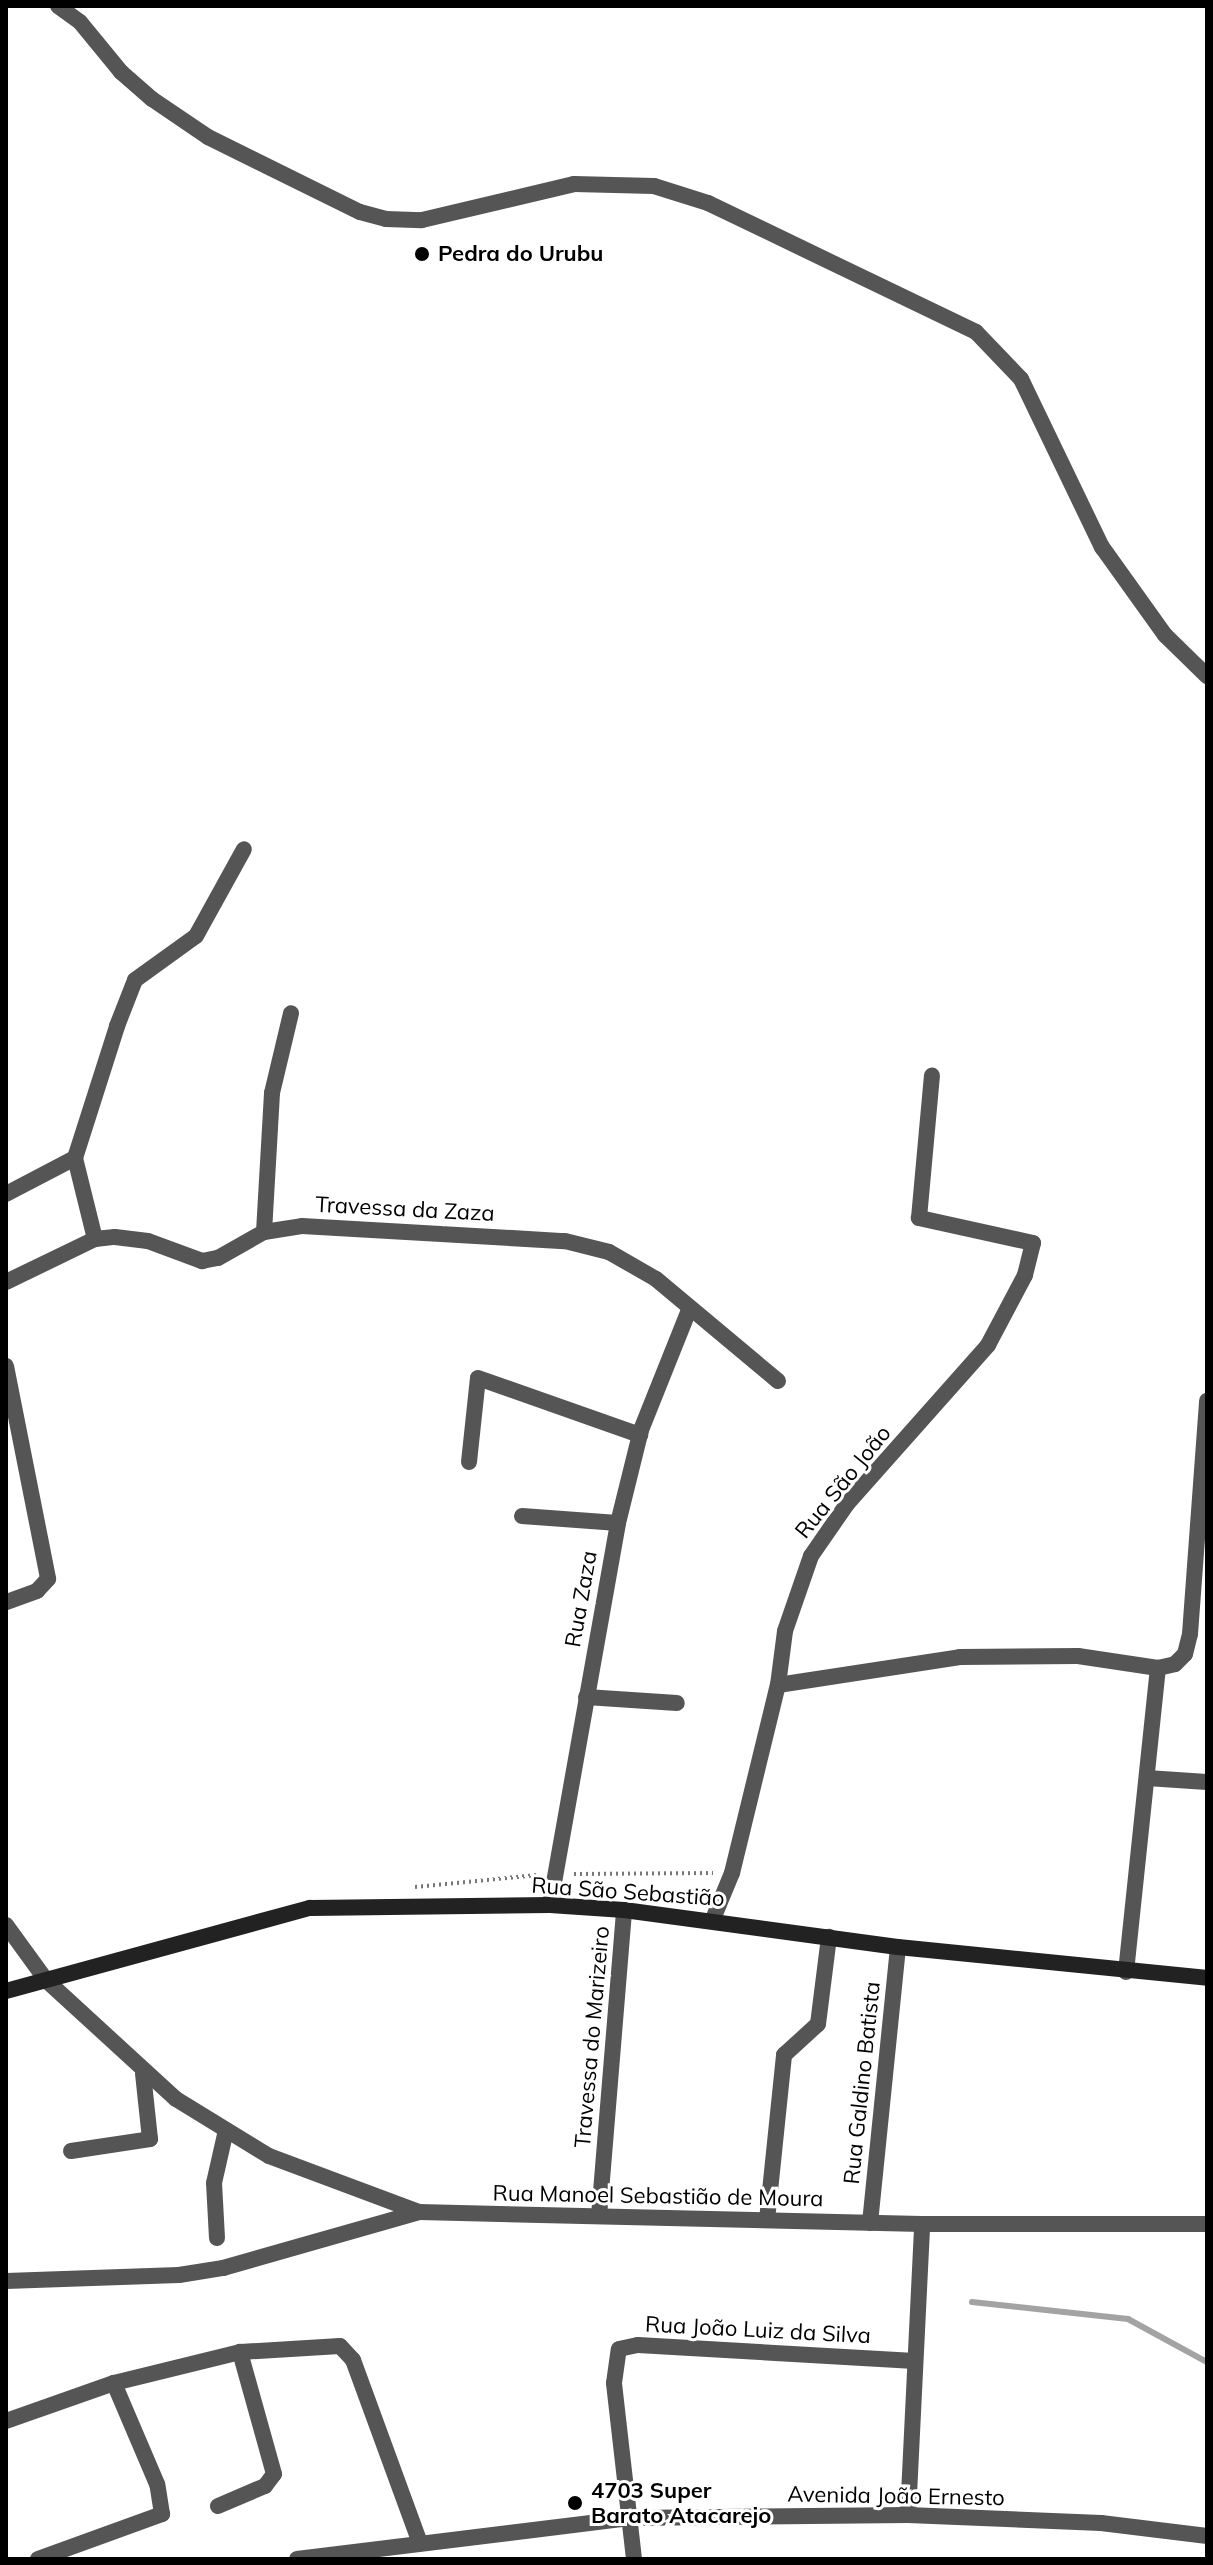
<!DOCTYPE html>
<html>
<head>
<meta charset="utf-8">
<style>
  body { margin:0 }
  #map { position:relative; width:1213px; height:2565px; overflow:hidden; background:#fff; font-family:Mulish,sans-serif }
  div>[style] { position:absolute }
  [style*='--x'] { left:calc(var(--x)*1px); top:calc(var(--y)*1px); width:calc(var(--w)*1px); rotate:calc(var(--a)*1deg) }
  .stream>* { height:6px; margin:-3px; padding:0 3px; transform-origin:3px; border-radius:3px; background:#a3a3a3 }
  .path>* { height:4px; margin-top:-2px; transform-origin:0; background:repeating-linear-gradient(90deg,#777 0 2px,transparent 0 6px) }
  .street>* { height:16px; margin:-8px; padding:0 8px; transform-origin:8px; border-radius:8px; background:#555 }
  .secondary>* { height:16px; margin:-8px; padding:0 8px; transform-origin:8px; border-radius:8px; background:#222 }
  .dots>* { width:22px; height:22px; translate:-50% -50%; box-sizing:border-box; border:4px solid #fff; border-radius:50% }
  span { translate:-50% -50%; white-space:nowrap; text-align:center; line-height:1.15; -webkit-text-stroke:6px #fff; paint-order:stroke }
  .poi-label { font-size:22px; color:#000; font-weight:700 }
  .left { translate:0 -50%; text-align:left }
  .street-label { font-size:22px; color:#000 }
  .frame { position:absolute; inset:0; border:8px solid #000; pointer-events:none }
</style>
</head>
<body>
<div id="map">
  <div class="stream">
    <i style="--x:972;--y:2302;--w:157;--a:6.2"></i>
    <i style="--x:1128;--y:2319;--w:90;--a:28.6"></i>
  </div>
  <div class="path">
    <i style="--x:574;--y:1874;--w:139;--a:-0.4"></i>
    <i style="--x:415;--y:1887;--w:123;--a:-5.6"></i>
  </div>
  <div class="street">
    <i style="--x:58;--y:6;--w:27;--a:36"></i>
    <i style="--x:80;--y:22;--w:65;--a:50.6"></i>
    <i style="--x:121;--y:72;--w:41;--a:41.1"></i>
    <i style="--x:152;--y:99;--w:68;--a:34.2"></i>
    <i style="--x:208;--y:137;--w:169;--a:26.3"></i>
    <i style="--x:360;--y:212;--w:27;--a:15"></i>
    <i style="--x:386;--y:219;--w:36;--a:2"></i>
    <i style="--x:422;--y:220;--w:156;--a:-13.3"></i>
    <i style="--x:574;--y:184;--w:80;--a:1.4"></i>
    <i style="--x:654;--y:186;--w:57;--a:17.5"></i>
    <i style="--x:708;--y:203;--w:297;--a:25.7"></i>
    <i style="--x:976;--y:332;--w:65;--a:46.2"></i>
    <i style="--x:1021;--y:379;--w:187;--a:64.3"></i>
    <i style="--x:1102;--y:547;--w:108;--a:54.4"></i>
    <i style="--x:1165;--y:635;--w:59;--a:44.3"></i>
    <i style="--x:6;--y:1194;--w:78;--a:-27.6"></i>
    <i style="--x:264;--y:1232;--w:139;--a:-86.7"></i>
    <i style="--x:272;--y:1093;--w:82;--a:-76.6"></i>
    <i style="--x:95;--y:1239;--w:83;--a:-103.9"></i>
    <i style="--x:75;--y:1158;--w:139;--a:-72.3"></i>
    <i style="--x:117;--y:1026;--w:49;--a:-68.6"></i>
    <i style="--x:135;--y:980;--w:75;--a:-35.8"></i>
    <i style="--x:196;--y:936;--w:99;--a:-61.1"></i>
    <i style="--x:6;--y:1282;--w:99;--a:-25.8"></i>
    <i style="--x:95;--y:1239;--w:20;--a:-6"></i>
    <i style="--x:115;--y:1237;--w:33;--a:7"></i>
    <i style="--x:148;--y:1241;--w:58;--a:20.3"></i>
    <i style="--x:202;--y:1261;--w:16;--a:-11"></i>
    <i style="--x:218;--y:1258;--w:53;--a:-29.5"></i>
    <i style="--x:264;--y:1232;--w:38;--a:-9"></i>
    <i style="--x:302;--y:1226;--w:263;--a:3.3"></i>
    <i style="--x:565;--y:1241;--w:45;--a:14"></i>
    <i style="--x:609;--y:1252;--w:54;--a:29.9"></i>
    <i style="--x:656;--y:1279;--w:159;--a:39.9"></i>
    <i style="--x:6;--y:1366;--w:217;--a:78.8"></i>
    <i style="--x:48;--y:1579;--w:16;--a:133"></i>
    <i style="--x:37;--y:1591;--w:33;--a:160"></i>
    <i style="--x:469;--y:1462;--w:84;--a:-83.9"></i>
    <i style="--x:478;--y:1378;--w:172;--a:19.4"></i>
    <i style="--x:522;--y:1516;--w:96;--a:4.2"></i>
    <i style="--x:778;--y:1685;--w:184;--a:-8.7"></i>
    <i style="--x:960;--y:1657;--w:118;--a:-0.5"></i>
    <i style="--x:1078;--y:1656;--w:81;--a:8.5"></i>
    <i style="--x:1158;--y:1668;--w:17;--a:-13"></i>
    <i style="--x:1175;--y:1664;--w:14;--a:-45"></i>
    <i style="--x:1185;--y:1654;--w:21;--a:-76"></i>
    <i style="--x:1190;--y:1634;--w:234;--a:-85.8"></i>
    <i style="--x:586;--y:1697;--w:91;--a:3.8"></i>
    <i style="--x:1147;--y:1778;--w:60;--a:3.8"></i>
    <i style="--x:550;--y:1905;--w:388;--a:-79.9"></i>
    <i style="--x:618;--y:1523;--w:96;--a:-76.1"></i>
    <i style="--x:641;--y:1430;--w:129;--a:-68.2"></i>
    <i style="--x:713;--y:1919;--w:50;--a:-67.6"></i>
    <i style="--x:732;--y:1873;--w:194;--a:-76.3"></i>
    <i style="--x:778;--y:1685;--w:54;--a:-82.6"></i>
    <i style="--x:785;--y:1631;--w:79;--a:-70.9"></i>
    <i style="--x:811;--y:1556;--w:63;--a:-55.3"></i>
    <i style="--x:847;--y:1504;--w:213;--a:-48.4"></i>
    <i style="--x:988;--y:1345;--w:79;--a:-62.1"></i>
    <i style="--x:1025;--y:1275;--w:33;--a:-76"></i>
    <i style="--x:1033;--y:1243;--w:117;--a:-167.6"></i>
    <i style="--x:919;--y:1218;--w:143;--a:-84.8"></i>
    <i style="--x:6;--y:1925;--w:68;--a:54"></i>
    <i style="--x:46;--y:1980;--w:176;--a:42.5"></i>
    <i style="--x:176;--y:2099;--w:109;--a:31.5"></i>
    <i style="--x:269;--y:2156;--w:160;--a:20.5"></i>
    <i style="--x:419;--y:2212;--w:503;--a:1.37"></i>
    <i style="--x:922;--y:2224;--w:285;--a:0"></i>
    <i style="--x:1126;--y:1972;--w:306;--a:-84"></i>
    <i style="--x:71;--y:2151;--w:80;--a:-8.6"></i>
    <i style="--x:150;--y:2139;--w:66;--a:-96.1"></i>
    <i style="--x:599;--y:2216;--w:307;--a:-85.3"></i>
    <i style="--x:767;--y:2220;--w:166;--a:-84.1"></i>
    <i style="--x:784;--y:2055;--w:46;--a:-42.4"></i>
    <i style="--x:818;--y:2024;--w:88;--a:-82.8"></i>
    <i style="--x:870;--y:2223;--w:277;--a:-84.2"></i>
    <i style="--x:217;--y:2238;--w:55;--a:-93.1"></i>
    <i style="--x:214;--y:2183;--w:54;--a:-77.2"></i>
    <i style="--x:6;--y:2281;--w:173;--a:-2"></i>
    <i style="--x:179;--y:2275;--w:45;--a:-9"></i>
    <i style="--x:223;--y:2268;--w:204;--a:-15.9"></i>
    <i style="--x:6;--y:2421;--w:114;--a:-19.4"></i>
    <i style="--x:114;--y:2383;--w:130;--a:-13.8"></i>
    <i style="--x:240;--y:2352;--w:100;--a:-3.4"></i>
    <i style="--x:340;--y:2346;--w:19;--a:47"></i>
    <i style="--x:353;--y:2360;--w:195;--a:69.9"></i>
    <i style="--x:218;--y:2506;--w:51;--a:-23.1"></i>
    <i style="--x:265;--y:2486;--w:15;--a:-53"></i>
    <i style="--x:274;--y:2474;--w:127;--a:-105.6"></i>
    <i style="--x:908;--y:2515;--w:291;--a:-87.2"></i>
    <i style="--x:38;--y:2559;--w:132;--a:-19.9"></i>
    <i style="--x:162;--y:2514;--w:30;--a:-99"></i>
    <i style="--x:157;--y:2484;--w:110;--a:-113.1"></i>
    <i style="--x:297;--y:2559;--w:335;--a:-7"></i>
    <i style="--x:629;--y:2518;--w:279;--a:-0.6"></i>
    <i style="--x:908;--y:2515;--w:193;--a:2.4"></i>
    <i style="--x:1101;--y:2523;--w:107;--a:7"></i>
    <i style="--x:634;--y:2559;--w:177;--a:-96.5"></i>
    <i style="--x:614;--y:2383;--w:34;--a:-82"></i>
    <i style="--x:619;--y:2349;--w:19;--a:-12"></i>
    <i style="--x:638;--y:2345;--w:277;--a:3.3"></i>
  </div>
  <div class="secondary">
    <i style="--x:6;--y:1991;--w:315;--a:-15.3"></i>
    <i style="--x:310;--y:1908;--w:240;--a:-0.7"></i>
    <i style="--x:550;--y:1905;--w:74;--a:3.9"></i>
    <i style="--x:624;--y:1910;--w:276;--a:7.7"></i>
    <i style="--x:898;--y:1947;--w:311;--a:5.7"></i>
  </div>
  <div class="dots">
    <i style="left:422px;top:254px;background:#000"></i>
    <i style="left:575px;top:2503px;background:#000"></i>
  </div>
  <div class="poi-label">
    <span class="left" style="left:438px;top:254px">Pedra do Urubu</span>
    <span class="left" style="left:591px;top:2503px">4703 Super<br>Barato Atacarejo</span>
  </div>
  <div class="street-label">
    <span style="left:405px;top:1209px;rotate:3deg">Travessa da Zaza</span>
    <span style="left:843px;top:1482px;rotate:-51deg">Rua São João</span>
    <span style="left:581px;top:1599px;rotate:-80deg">Rua Zaza</span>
    <span style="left:628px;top:1892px;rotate:4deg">Rua São Sebastião</span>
    <span style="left:592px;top:2037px;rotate:-85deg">Travessa do Marizeiro</span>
    <span style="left:862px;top:2083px;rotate:-84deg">Rua Galdino Batista</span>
    <span style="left:658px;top:2196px;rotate:1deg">Rua Manoel Sebastião de Moura</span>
    <span style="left:758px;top:2330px;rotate:3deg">Rua João Luiz da Silva</span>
    <span style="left:896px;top:2496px;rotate:1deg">Avenida João Ernesto</span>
  </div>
  <div class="frame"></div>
</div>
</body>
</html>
